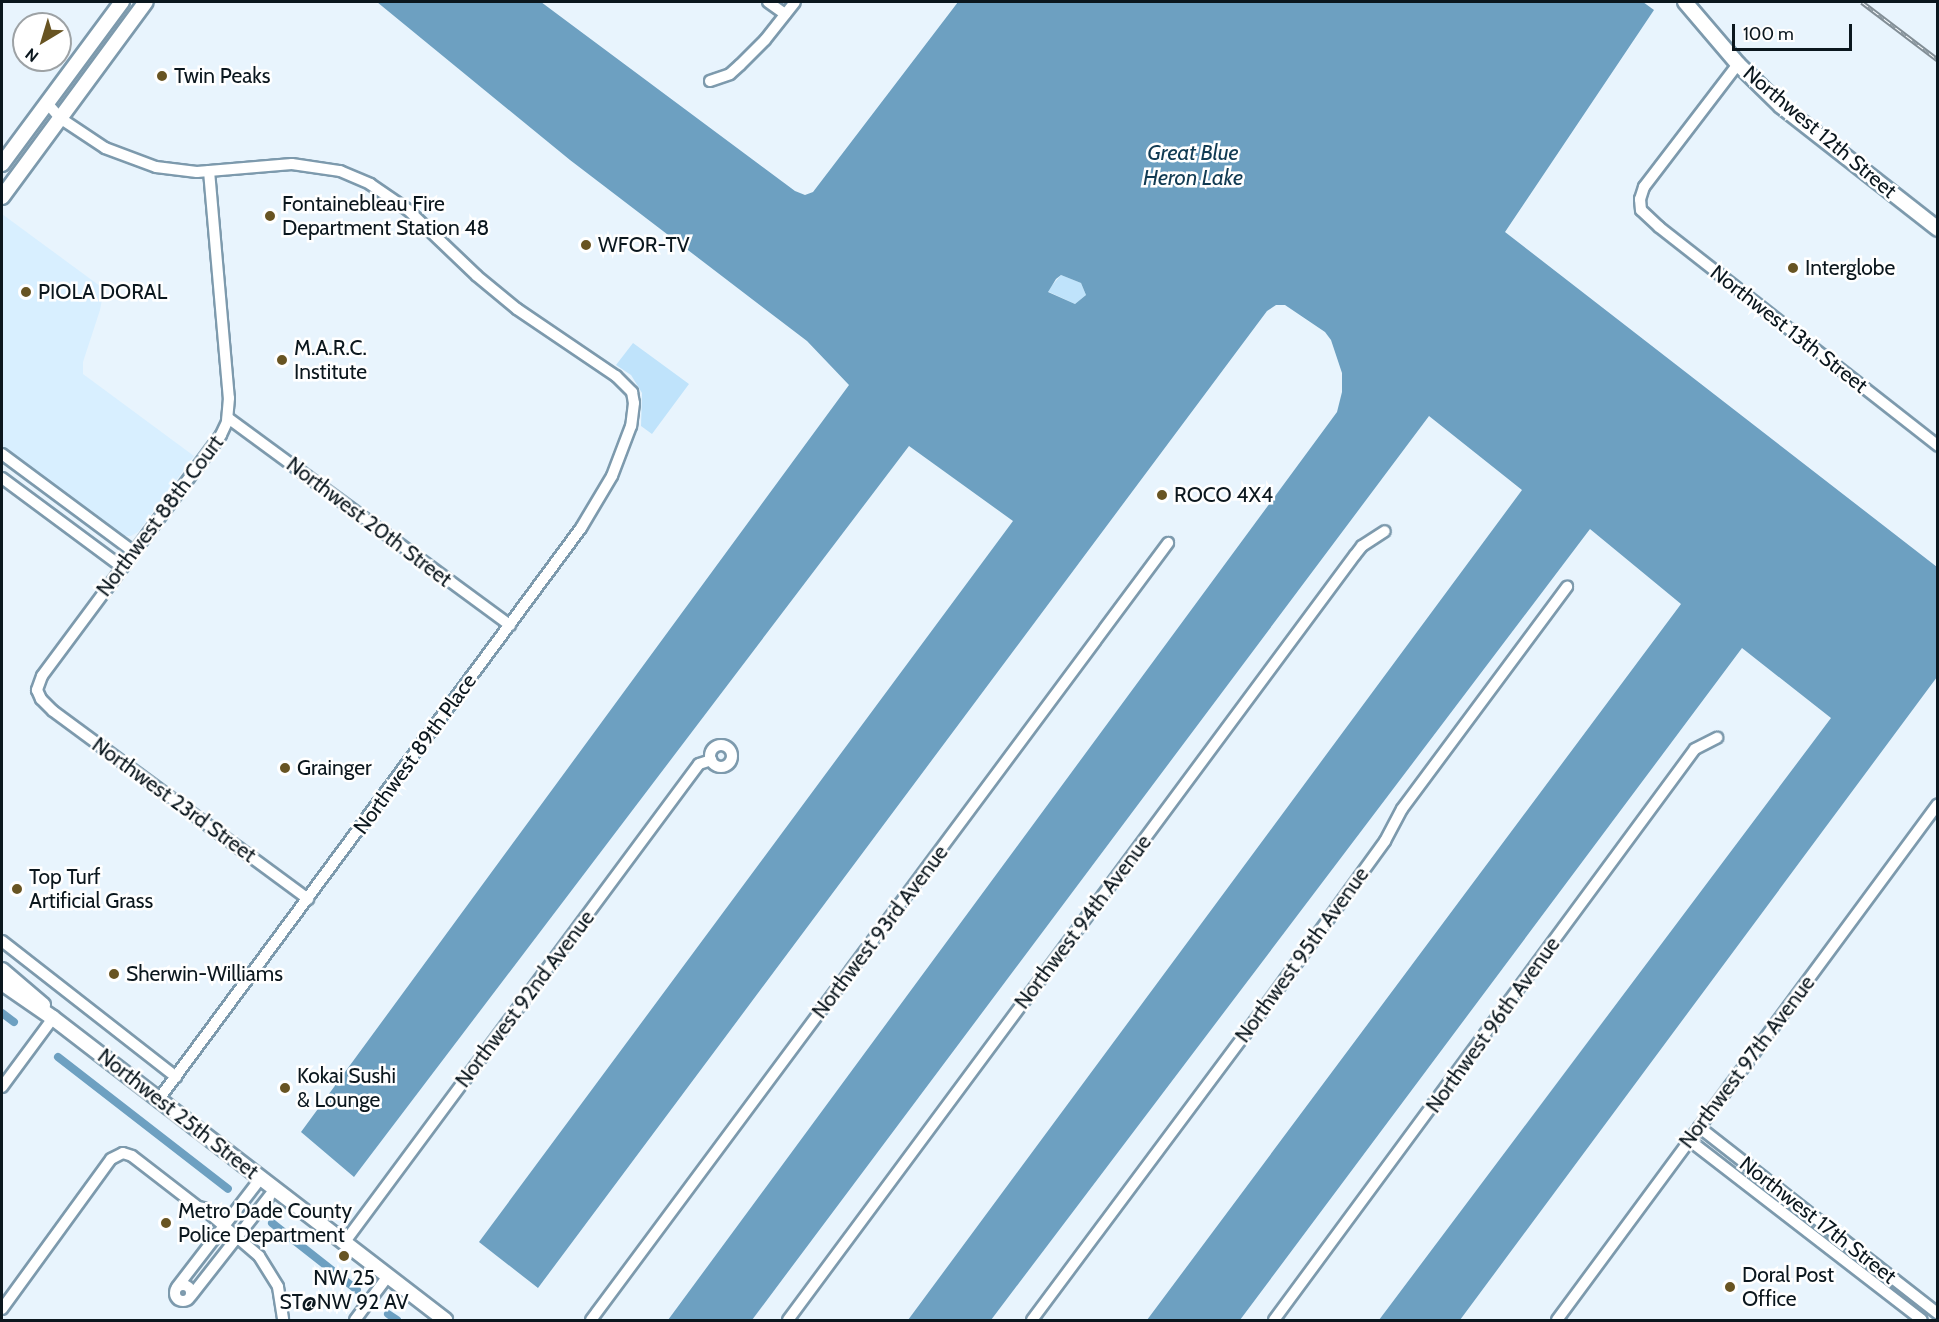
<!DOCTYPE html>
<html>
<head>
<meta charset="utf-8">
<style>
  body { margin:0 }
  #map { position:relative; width:1939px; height:1322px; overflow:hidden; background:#e8f4fd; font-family:Cabin,sans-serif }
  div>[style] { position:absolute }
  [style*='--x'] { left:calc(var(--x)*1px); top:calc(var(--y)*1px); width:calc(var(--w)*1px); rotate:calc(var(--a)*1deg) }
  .built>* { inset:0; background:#d8efff }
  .green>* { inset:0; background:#bfe3fb }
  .water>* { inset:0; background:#6da0c1 }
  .canal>* { height:8px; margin:-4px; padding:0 4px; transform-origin:4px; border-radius:4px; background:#6da0c1 }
  .roads { filter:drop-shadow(2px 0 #7d9aad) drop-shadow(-2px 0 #7d9aad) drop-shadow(0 2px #7d9aad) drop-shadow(0 -2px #7d9aad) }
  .minor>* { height:10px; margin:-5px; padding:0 5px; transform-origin:5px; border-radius:5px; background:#fff }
  .minor>.ring { margin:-5px; padding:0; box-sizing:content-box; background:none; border:10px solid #fff; border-radius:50% }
  .major>* { height:14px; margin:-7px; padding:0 7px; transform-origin:7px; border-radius:7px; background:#fff }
  .rail>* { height:4.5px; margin-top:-2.25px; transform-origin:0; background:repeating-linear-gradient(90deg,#fff 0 7px,#828e96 0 14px); box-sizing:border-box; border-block:2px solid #828e96 }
  .dots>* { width:16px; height:16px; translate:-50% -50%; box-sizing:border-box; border:3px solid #fff; border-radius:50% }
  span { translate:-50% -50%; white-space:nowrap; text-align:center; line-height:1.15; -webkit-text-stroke:5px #fff; paint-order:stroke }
  .poi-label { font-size:21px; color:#0b171e }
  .left { translate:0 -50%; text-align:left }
  .street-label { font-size:21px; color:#0b171e }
  .water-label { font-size:22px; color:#113b53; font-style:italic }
  .frame { position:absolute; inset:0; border:3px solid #0b171e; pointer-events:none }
  .north { position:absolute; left:12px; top:12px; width:60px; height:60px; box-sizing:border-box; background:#fff; border:2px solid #9da2a5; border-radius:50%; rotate:218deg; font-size:16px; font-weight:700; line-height:24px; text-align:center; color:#0b171e }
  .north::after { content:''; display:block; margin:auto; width:21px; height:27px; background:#685422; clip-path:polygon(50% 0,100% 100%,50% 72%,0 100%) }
  .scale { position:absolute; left:1732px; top:24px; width:120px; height:27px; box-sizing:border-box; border:3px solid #0b171e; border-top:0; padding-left:8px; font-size:18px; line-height:21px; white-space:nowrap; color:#0b171e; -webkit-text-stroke:4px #fff; paint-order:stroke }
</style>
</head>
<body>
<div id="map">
  <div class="built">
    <i style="clip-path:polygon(2px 214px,104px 289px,100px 310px,83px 362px,83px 374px,194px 456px,138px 532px,131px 536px,124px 536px,2px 446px)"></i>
  </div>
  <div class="green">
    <i style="clip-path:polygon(1061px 275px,1081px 283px,1086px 295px,1075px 304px,1047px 291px)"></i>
    <i style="clip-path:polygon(633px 343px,689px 384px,652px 434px,641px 426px,642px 393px,631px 375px,616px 365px)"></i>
  </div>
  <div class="water">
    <i style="clip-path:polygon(evenodd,377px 2px,541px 2px,795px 191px,805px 195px,813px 192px,958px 2px,1643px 2px,1654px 10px,1505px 232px,1937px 567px,1937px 677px,1460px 1320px,1379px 1320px,1831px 718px,1742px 648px,1240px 1320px,1147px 1320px,1681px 604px,1590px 529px,991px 1320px,908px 1320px,1522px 490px,1429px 416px,752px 1320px,668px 1320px,1337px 412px,1342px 392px,1342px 373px,1331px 340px,1325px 332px,1285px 305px,1276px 305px,1267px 311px,538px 1288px,479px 1242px,1013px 521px,909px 446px,354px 1177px,301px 1132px,849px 385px,807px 341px,570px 160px,377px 2px,1061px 275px,1081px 283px,1086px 295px,1075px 304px,1048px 292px,1056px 279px,1061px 275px)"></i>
  </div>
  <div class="canal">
    <i style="--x:2;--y:1013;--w:15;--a:37"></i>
    <i style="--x:58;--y:1057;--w:215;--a:37.8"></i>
    <i style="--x:272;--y:1223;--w:108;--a:38.2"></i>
    <i style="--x:388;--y:1314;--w:11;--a:34"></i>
  </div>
  <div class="roads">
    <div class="minor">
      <i style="--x:768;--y:2;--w:21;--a:35"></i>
      <i style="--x:1738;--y:64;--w:155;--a:127.4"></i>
      <i style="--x:1644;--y:187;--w:13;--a:108"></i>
      <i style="--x:1640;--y:199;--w:11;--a:85"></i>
      <i style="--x:1641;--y:210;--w:25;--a:43"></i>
      <i style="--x:1659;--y:227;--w:355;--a:38.1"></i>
      <i style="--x:710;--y:81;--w:21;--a:-19"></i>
      <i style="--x:730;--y:74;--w:13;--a:-42"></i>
      <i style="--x:740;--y:65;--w:35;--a:-45"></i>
      <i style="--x:765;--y:40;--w:48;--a:-51.7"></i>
      <i style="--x:47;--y:103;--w:20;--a:49"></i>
      <i style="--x:60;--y:118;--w:54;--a:33.7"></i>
      <i style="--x:105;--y:148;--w:54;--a:20.4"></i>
      <i style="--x:156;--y:167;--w:41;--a:7"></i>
      <i style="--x:197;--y:172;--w:95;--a:-4.8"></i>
      <i style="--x:292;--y:164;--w:49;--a:8.3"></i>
      <i style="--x:340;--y:171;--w:33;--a:23"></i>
      <i style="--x:370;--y:184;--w:46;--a:34.4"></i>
      <i style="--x:408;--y:210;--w:95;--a:43.7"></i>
      <i style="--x:477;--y:276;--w:52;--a:39.5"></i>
      <i style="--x:517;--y:309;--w:120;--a:34.1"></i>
      <i style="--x:616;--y:376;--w:23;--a:45"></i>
      <i style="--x:632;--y:392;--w:11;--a:80"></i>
      <i style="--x:634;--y:403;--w:23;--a:97"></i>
      <i style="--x:631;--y:426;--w:53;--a:110.8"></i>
      <i style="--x:612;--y:476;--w:61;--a:120.8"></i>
      <i style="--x:581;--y:528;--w:710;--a:126.47"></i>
      <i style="--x:209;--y:171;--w:228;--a:85"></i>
      <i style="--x:229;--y:398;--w:24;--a:95"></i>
      <i style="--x:227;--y:422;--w:14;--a:115"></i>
      <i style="--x:221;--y:435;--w:300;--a:126.6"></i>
      <i style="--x:42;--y:676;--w:15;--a:110"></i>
      <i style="--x:37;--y:690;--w:10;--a:66"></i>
      <i style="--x:41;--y:699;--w:17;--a:45"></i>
      <i style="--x:53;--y:711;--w:317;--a:36.4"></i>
      <i style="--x:228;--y:418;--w:350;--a:36.3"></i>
      <i style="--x:2;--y:454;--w:164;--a:36.6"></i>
      <i style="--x:2;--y:478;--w:149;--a:36.6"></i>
      <i class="ring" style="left:710px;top:745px;width:12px;height:12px"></i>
      <i style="--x:2;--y:941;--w:221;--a:38"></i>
      <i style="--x:2;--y:1087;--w:86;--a:-53.5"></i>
      <i style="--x:1699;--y:1127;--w:303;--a:38"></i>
      <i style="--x:1689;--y:1140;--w:294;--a:37.7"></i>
      <i style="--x:344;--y:1243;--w:596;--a:-53.46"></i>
      <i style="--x:699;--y:764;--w:13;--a:-18"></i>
      <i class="ring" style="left:175px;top:1285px;width:6px;height:6px"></i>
      <i style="--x:177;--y:1287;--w:138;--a:-52.4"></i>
      <i style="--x:191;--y:1296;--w:136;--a:-51.9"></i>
      <i style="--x:2;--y:1309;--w:185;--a:-54"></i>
      <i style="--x:111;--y:1159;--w:13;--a:-27"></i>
      <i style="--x:123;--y:1153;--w:9;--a:18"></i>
      <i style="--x:132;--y:1156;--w:83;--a:37.7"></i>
      <i style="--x:198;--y:1207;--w:5;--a:11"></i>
      <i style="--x:203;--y:1208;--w:74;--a:40.6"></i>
      <i style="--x:259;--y:1256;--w:36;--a:58"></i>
      <i style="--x:278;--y:1287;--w:33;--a:81"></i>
      <i style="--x:355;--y:1320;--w:55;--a:-53.1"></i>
      <i style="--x:591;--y:1320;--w:968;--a:-53.4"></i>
      <i style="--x:788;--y:1320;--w:952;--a:-53.46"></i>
      <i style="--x:1355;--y:555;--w:11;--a:-52"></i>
      <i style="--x:1362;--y:546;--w:27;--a:-33"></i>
      <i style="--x:1032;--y:1320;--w:349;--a:-53.3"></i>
      <i style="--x:1241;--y:1040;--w:246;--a:-54.1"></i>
      <i style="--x:1385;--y:841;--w:36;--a:-62"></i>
      <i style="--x:1402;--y:809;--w:277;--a:-53.4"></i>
      <i style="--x:1274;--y:1320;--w:709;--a:-53.6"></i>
      <i style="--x:1695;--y:749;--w:25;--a:-27"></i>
      <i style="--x:1557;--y:1320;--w:641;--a:-53.56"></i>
    </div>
    <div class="major">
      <i style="--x:1685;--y:2;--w:82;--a:49.5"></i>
      <i style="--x:1738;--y:64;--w:60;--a:44.3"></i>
      <i style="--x:1781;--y:106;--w:199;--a:38.1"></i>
      <i style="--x:2;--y:164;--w:202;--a:-53.5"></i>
      <i style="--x:2;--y:197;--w:242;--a:-53.6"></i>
      <i style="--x:2;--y:970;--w:54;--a:40.5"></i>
      <i style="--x:2;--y:983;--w:62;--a:34.5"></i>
      <i style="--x:53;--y:1018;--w:495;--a:37.6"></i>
    </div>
  </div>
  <div class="rail">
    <i style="--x:1862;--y:2;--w:96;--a:37.3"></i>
  </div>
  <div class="dots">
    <i style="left:162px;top:76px;background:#685422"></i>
    <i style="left:270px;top:216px;background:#685422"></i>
    <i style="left:586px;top:245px;background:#685422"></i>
    <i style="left:1793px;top:268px;background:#685422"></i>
    <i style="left:26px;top:292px;background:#685422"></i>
    <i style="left:282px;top:360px;background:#685422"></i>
    <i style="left:1162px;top:495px;background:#685422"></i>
    <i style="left:285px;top:768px;background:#685422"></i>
    <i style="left:17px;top:889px;background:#685422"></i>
    <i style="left:114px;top:974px;background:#685422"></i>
    <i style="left:285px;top:1088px;background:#685422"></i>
    <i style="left:166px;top:1223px;background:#685422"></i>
    <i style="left:344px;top:1256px;background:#685422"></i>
    <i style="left:1730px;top:1287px;background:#685422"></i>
  </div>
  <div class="poi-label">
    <span class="left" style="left:174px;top:76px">Twin Peaks</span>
    <span class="left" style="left:282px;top:216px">Fontainebleau Fire<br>Department Station 48</span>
    <span class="left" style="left:598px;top:245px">WFOR-TV</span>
    <span class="left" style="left:1805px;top:268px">Interglobe</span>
    <span class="left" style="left:38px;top:292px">PIOLA DORAL</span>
    <span class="left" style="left:294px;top:360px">M.A.R.C.<br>Institute</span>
    <span class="left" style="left:1174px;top:495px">ROCO 4X4</span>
    <span class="left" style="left:297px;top:768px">Grainger</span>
    <span class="left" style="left:29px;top:889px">Top Turf<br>Artificial Grass</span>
    <span class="left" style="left:126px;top:974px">Sherwin-Williams</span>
    <span class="left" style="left:297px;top:1088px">Kokai Sushi<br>&amp; Lounge</span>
    <span class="left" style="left:178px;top:1223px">Metro Dade County<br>Police Department</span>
    <span class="left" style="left:1742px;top:1287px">Doral Post<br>Office</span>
    <span style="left:344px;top:1290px">NW 25<br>ST@NW 92 AV</span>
  </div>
  <div class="street-label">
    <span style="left:1820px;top:132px;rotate:40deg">Northwest 12th Street</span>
    <span style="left:1789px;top:329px;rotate:38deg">Northwest 13th Street</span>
    <span style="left:160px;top:516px;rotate:-53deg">Northwest 88th Court</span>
    <span style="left:369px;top:522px;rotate:37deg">Northwest 20th Street</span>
    <span style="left:415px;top:754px;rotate:-54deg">Northwest 89th Place</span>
    <span style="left:174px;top:800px;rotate:36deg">Northwest 23rd Street</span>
    <span style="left:1083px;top:922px;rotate:-53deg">Northwest 94th Avenue</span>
    <span style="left:880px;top:932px;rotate:-53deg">Northwest 93rd Avenue</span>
    <span style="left:1302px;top:955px;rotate:-54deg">Northwest 95th Avenue</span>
    <span style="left:525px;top:999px;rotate:-53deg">Northwest 92nd Avenue</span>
    <span style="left:1493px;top:1025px;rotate:-54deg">Northwest 96th Avenue</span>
    <span style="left:1747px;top:1062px;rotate:-53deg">Northwest 97th Avenue</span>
    <span style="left:178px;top:1114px;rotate:38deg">Northwest 25th Street</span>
    <span style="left:1818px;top:1220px;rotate:38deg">Northwest 17th Street</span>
  </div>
  <div class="water-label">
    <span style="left:1193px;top:165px">Great Blue<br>Heron Lake</span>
  </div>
  <div class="frame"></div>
  <div class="north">N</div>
  <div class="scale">100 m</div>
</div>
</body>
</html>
